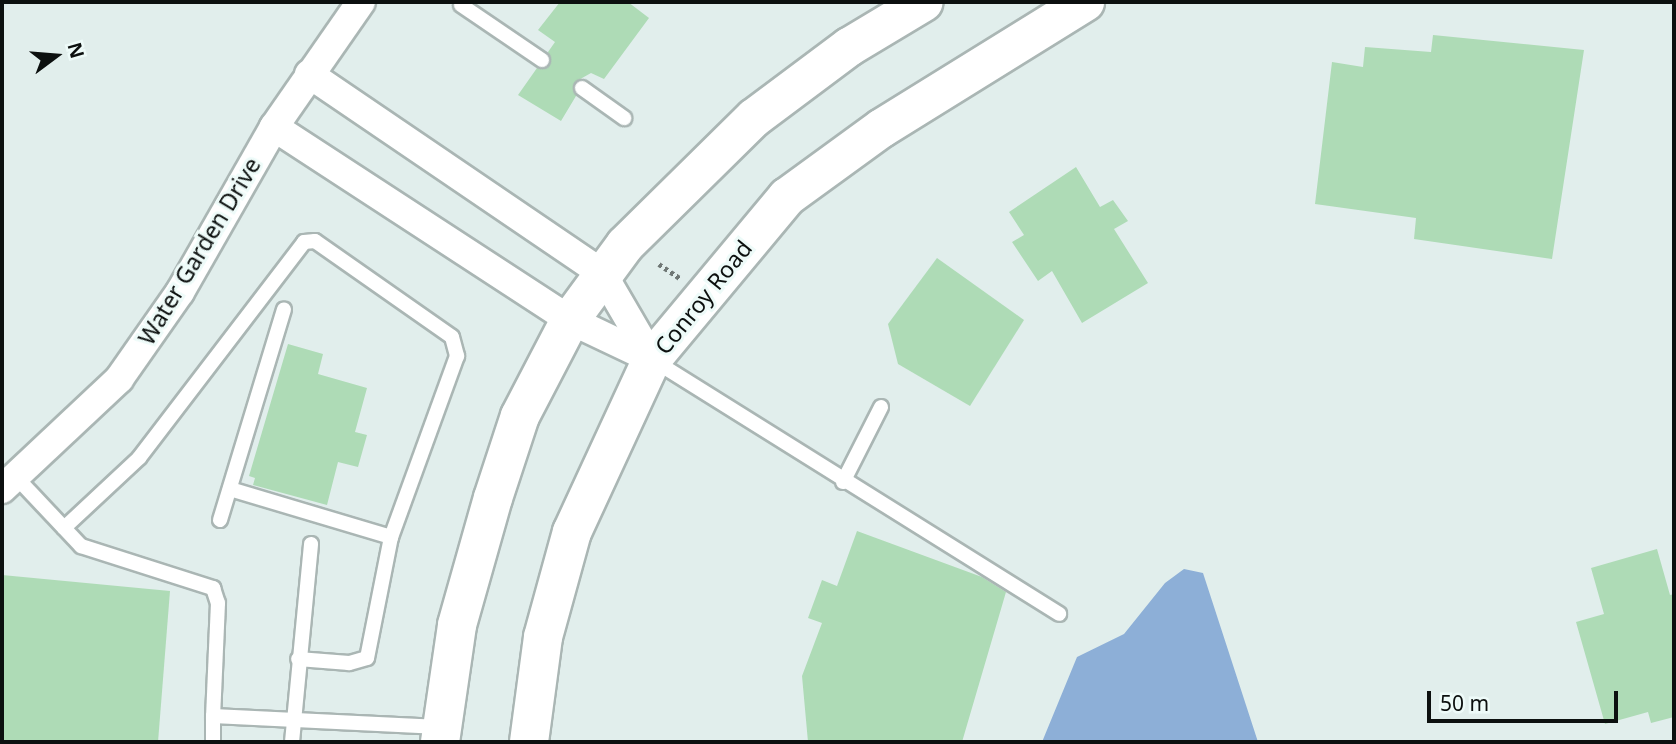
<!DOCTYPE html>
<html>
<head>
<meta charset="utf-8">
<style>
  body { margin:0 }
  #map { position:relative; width:1676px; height:744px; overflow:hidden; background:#e1eeec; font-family:"Noto Sans",sans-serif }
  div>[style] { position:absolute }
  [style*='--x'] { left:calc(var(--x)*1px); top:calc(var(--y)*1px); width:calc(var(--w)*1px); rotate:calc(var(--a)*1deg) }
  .water>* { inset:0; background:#8dafd7 }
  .building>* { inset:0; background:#aedbb6 }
  .path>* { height:4.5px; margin-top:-2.25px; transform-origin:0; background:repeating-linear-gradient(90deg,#6f7775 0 3.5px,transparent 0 7px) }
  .roads { filter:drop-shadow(2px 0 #aab6b4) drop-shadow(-2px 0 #aab6b4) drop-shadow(0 2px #aab6b4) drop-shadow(0 -2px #aab6b4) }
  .service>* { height:14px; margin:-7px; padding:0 7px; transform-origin:7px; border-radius:7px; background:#fff }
  .minor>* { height:28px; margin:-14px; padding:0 14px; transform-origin:14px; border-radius:14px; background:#fff }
  .secondary>* { height:38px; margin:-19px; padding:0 19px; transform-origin:19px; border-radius:19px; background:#fff }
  span { translate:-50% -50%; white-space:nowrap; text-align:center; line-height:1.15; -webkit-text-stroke:6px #eefbf9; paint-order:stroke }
  .street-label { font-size:23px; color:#0c100f }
  .frame { position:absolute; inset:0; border:4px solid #0c100f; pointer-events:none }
  .north { position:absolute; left:21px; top:21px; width:70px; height:70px; -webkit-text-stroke:5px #eefbf9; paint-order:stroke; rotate:74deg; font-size:19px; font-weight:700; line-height:28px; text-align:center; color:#0c100f }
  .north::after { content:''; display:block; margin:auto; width:24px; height:32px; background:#0c100f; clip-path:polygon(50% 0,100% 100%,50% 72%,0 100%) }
  .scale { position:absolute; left:1427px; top:691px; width:191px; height:32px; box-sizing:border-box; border:4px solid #0c100f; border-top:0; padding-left:9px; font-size:21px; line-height:24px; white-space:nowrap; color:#0c100f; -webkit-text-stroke:5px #eefbf9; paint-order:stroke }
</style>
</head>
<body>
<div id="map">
  <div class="water">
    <i style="clip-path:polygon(1184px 569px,1203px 573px,1258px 742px,1042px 742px,1077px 657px,1124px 634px,1165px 583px)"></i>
  </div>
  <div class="building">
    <i style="clip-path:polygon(560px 2px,628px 2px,649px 18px,604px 79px,591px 73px,575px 82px,576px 96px,561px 121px,518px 95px,537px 68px,550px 65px,548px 52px,555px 42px,538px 30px)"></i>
    <i style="clip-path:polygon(1433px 35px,1584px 50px,1552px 259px,1414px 239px,1416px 218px,1315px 204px,1332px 62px,1363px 67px,1365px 47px,1431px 52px)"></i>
    <i style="clip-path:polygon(1076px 167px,1100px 207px,1113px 200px,1128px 221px,1114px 229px,1148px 283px,1082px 323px,1052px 271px,1038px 281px,1012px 242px,1024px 235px,1009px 212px)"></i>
    <i style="clip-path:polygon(937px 258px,1024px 320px,970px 406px,898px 364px,888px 324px)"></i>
    <i style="clip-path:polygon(288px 344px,323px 354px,318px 374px,367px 388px,355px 432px,367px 435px,358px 467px,338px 462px,327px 505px,253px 485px,255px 478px,249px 476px)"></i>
    <i style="clip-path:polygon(857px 531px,982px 577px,1006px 592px,962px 742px,808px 742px,802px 676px,822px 623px,808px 618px,822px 580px,837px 586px)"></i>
    <i style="clip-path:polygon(1657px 549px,1670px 595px,1674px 594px,1674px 717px,1651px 723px,1648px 712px,1605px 724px,1576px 622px,1604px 614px,1591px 568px)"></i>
    <i style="clip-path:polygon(2px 575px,170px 591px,158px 742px,2px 742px)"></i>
  </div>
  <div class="path">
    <i style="--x:659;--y:264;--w:27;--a:34"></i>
  </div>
  <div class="roads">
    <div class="service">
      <i style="--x:461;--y:5;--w:98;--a:34.2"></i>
      <i style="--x:582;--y:88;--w:52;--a:35.5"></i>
      <i style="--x:653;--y:360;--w:479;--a:32"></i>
      <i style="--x:16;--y:477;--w:95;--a:46.7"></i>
      <i style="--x:81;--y:546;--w:139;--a:17.7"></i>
      <i style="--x:213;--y:588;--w:16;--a:72"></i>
      <i style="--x:218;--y:603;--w:113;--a:92.5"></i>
      <i style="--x:213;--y:716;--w:227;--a:2.8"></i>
      <i style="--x:843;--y:482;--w:84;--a:-63.1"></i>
      <i style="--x:230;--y:489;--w:168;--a:16.6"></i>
      <i style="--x:220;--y:520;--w:220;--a:-73.1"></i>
      <i style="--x:64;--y:528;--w:103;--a:-43"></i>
      <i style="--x:139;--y:458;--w:272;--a:-52.6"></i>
      <i style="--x:304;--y:242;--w:11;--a:-5"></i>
      <i style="--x:315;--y:241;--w:167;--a:35"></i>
      <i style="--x:452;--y:337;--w:20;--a:75"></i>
      <i style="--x:457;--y:356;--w:193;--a:110"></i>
      <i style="--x:391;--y:537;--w:123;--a:101.2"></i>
      <i style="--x:367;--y:658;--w:19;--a:164"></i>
      <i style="--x:349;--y:663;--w:51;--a:-175.5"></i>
      <i style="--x:213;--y:742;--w:26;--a:-90"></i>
      <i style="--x:292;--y:742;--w:199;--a:-84.5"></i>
    </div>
    <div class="minor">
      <i style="--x:309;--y:74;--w:354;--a:34.2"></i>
      <i style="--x:602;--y:273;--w:99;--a:59.8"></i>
      <i style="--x:274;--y:127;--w:353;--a:33.1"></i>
      <i style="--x:570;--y:320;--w:91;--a:25.4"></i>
      <i style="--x:2;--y:489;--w:161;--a:-43.2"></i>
      <i style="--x:119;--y:379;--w:106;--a:-55"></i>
      <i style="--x:180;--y:292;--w:190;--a:-60.3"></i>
      <i style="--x:274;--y:127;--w:152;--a:-55.2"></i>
    </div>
    <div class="secondary">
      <i style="--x:440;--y:742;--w:118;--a:-81.7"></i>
      <i style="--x:457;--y:625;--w:132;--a:-74.2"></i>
      <i style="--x:493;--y:498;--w:86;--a:-71.8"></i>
      <i style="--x:520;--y:416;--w:108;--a:-62.5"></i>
      <i style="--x:570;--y:320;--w:93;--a:-53.7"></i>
      <i style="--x:625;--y:245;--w:181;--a:-44.6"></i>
      <i style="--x:754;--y:118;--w:119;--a:-36.8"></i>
      <i style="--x:849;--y:47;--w:87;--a:-31"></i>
      <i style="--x:529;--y:742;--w:106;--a:-82.4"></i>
      <i style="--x:543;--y:637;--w:109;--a:-74.6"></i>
      <i style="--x:572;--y:532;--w:191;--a:-65.2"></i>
      <i style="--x:652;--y:359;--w:211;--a:-50.2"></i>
      <i style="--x:787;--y:197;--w:117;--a:-36"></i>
      <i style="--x:882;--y:128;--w:239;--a:-31.8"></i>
    </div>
  </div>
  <div class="street-label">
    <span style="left:199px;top:251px;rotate:-59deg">Water Garden Drive</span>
    <span style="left:703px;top:297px;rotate:-51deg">Conroy Road</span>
  </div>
  <div class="frame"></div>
  <div class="north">N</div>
  <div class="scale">50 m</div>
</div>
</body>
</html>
